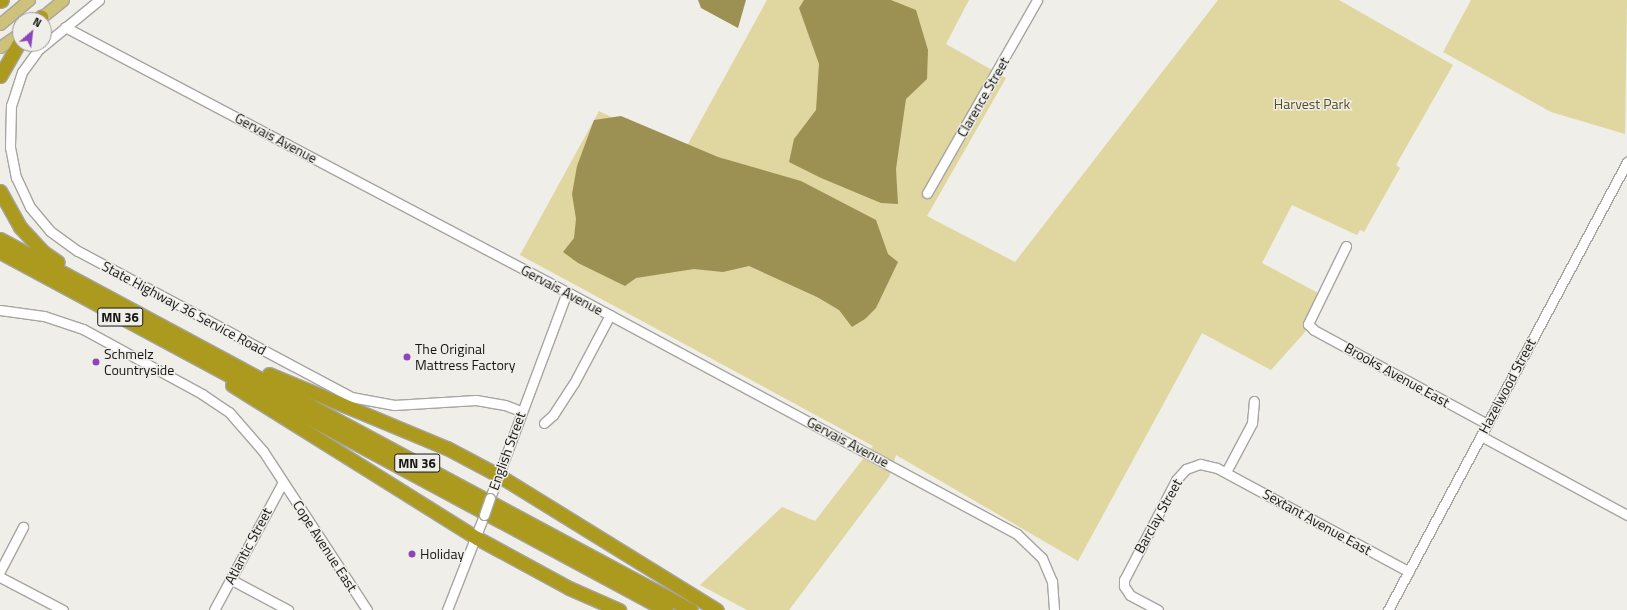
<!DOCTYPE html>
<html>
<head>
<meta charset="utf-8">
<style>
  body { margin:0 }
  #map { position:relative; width:1627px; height:610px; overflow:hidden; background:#efeee9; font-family:"Titillium Web",sans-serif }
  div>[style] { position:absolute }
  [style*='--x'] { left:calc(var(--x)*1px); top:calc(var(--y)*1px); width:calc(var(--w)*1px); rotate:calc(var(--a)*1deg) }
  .green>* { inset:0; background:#dfd6a0 }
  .water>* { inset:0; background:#9c9152 }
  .roads { filter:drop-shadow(1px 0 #a6a5a0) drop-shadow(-1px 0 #a6a5a0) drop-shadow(0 1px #a6a5a0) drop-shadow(0 -1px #a6a5a0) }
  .minor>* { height:9px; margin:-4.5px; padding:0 4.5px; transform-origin:4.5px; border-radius:4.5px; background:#fff }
  .major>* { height:11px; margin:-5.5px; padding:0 5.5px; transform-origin:5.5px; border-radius:5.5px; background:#cdc279 }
  .highway>* { height:13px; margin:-6.5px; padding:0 6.5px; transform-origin:6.5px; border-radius:6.5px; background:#ac9a1f }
  .bridges { filter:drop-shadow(1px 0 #a6a5a0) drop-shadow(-1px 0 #a6a5a0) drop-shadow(0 1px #a6a5a0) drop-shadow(0 -1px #a6a5a0) }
  .minor-bridge>* { height:9px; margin:-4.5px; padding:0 4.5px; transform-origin:4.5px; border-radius:4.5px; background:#fff }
  .dots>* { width:11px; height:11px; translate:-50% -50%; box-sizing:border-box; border:2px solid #efeee9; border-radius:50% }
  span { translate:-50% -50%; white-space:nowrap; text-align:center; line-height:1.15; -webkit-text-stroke:3px #efeee9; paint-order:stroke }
  .shield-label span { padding:1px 3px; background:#efeee9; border:1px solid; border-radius:3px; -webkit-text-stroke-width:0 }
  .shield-label { font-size:13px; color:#171715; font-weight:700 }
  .street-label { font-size:14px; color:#171715 }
  .park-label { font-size:14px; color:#574f1e }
  .poi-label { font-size:14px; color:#171715 }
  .left { translate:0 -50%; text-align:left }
  .north { position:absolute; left:12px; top:12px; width:40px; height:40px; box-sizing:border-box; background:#efeee9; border:1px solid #999894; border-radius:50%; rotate:28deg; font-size:11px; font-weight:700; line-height:16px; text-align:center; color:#171715 }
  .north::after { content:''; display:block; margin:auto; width:14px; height:18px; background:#8c46b9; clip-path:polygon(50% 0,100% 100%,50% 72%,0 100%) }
</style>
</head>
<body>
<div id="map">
  <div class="green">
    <i style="clip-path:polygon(767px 0,969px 0,946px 44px,1006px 78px,927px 216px,1015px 262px,1218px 0,1339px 0,1453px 65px,1396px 165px,1400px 168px,1364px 232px,1360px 230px,1357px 235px,1292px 205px,1262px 263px,1318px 293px,1305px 332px,1271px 370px,1202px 333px,1078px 561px,896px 455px,889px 477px,789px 610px,747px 610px,700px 585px,782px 507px,815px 521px,873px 446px,520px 255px,599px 111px,683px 153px)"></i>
    <i style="clip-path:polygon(1471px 0,1627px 0,1625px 134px,1551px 112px,1443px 52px)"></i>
  </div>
  <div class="water">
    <i style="clip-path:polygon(698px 0,746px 0,738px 28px,701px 8px)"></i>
    <i style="clip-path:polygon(804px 0,891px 0,916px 10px,928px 50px,927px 79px,906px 99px,896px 169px,898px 204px,881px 203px,821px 178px,789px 162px,794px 139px,816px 110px,819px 64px,799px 8px)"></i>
    <i style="clip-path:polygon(621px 116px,718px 157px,801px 181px,876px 220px,888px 254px,898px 262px,876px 308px,865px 319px,852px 327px,839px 310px,817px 297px,749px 266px,723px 272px,694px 269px,636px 278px,625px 286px,578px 263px,563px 252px,574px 238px,576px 219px,572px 194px,577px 166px,594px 120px)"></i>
  </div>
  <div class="roads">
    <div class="minor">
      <i style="--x:99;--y:0;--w:79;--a:140.7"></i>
      <i style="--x:38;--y:50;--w:27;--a:126"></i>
      <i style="--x:22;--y:72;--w:35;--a:108"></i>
      <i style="--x:11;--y:105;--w:42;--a:91.4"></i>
      <i style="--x:10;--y:147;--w:31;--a:79"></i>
      <i style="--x:16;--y:177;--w:33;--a:65"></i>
      <i style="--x:30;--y:207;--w:31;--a:50"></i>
      <i style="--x:50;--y:231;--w:34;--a:36"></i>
      <i style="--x:78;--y:251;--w:310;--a:28.1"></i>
      <i style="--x:351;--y:397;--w:44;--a:10.5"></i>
      <i style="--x:394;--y:405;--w:82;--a:-3.5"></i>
      <i style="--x:476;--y:400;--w:29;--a:10"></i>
      <i style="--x:505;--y:405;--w:17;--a:21"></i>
      <i style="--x:65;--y:27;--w:568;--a:27.83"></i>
      <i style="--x:567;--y:292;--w:511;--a:28.27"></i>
      <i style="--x:1017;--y:534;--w:35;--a:44"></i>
      <i style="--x:1042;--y:558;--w:25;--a:67"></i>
      <i style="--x:1052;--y:581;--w:29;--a:86"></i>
      <i style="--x:927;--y:193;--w:222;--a:-60.3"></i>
      <i style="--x:1346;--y:246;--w:87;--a:116"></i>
      <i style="--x:1308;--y:324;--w:8;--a:45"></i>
      <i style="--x:1314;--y:330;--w:197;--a:28.5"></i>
      <i style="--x:0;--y:310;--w:44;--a:7.8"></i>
      <i style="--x:44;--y:316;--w:41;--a:18.4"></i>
      <i style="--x:83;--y:329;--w:136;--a:28.6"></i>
      <i style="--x:202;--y:394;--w:32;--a:34"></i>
      <i style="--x:229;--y:412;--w:52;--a:48.9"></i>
      <i style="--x:263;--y:451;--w:190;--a:56.8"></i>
      <i style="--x:544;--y:423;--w:12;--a:-42"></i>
      <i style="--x:553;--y:415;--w:38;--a:-57"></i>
      <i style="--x:574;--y:383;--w:77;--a:-62.1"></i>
      <i style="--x:1481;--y:436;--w:166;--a:28.4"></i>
      <i style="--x:1226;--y:472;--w:55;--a:-62"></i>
      <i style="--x:1252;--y:423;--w:22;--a:-85"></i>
      <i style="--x:490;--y:498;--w:220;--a:-69.5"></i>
      <i style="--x:0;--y:571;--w:50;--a:-62.4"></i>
      <i style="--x:0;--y:577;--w:71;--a:27.6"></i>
      <i style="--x:230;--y:579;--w:66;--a:28.1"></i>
      <i style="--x:214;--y:610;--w:145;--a:-61.7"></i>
      <i style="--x:447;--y:610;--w:102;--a:-68.7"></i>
      <i style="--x:1158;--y:610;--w:32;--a:-152"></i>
      <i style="--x:1130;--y:595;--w:11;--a:-124"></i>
      <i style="--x:1124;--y:586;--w:6;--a:-90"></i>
      <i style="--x:1124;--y:580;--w:113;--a:-62.5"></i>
      <i style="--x:1176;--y:480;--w:15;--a:-48"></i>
      <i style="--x:1186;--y:469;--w:15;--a:-20"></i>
      <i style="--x:1200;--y:464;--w:17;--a:13"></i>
      <i style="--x:1217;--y:468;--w:218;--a:28.4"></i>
      <i style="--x:1388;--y:610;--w:508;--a:-61.92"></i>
    </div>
    <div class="major">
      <i style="--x:38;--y:20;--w:32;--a:-39"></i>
      <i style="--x:0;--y:24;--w:38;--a:-40"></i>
      <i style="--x:0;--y:47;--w:24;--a:-35"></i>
    </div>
    <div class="highway">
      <i style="--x:0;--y:1;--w:2;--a:-27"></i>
      <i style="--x:39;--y:20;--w:4;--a:-56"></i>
      <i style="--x:0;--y:76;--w:40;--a:-60.3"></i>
      <i style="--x:0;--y:191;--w:41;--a:60.9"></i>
      <i style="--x:20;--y:227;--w:33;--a:47"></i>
      <i style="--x:42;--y:251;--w:19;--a:35"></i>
      <i style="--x:0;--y:239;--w:784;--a:28.23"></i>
      <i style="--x:0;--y:252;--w:756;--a:28.26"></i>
      <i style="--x:269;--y:374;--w:193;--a:22.6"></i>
      <i style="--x:447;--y:448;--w:58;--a:27.9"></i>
      <i style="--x:498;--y:475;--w:257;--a:31.7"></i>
      <i style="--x:232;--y:385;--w:289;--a:32"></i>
      <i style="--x:477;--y:538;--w:105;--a:28.5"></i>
      <i style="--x:569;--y:588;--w:55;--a:23.7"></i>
    </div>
  </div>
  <div class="bridges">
    <div class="minor-bridge">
      <i style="--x:484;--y:515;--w:18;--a:-71"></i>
    </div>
  </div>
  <div class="dots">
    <i style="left:407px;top:357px;background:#8c46b9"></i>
    <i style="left:96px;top:362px;background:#8c46b9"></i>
    <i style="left:412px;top:554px;background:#8c46b9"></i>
  </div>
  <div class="shield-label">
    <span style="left:120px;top:317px">MN 36</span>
    <span style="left:417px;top:463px">MN 36</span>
  </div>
  <div class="street-label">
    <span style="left:983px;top:97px;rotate:-60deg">Clarence Street</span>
    <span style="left:276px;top:138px;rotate:28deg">Gervais Avenue</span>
    <span style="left:562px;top:290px;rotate:28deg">Gervais Avenue</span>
    <span style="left:184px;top:308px;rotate:28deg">State Highway 36 Service Road</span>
    <span style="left:1397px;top:375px;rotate:29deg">Brooks Avenue East</span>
    <span style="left:1507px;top:386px;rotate:-62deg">Hazelwood Street</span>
    <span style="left:848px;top:442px;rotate:28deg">Gervais Avenue</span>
    <span style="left:507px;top:451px;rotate:-70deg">English Street</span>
    <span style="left:1158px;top:516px;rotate:-61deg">Barclay Street</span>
    <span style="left:1317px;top:522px;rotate:29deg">Sextant Avenue East</span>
    <span style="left:248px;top:546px;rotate:-62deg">Atlantic Street</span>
    <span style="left:325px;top:546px;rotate:57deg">Cope Avenue East</span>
  </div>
  <div class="park-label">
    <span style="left:1312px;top:104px">Harvest Park</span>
  </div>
  <div class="poi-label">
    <span class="left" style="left:415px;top:357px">The Original<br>Mattress Factory</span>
    <span class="left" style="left:104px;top:362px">Schmelz<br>Countryside</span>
    <span class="left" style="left:420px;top:554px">Holiday</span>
  </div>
  <div class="north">N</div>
</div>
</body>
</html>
